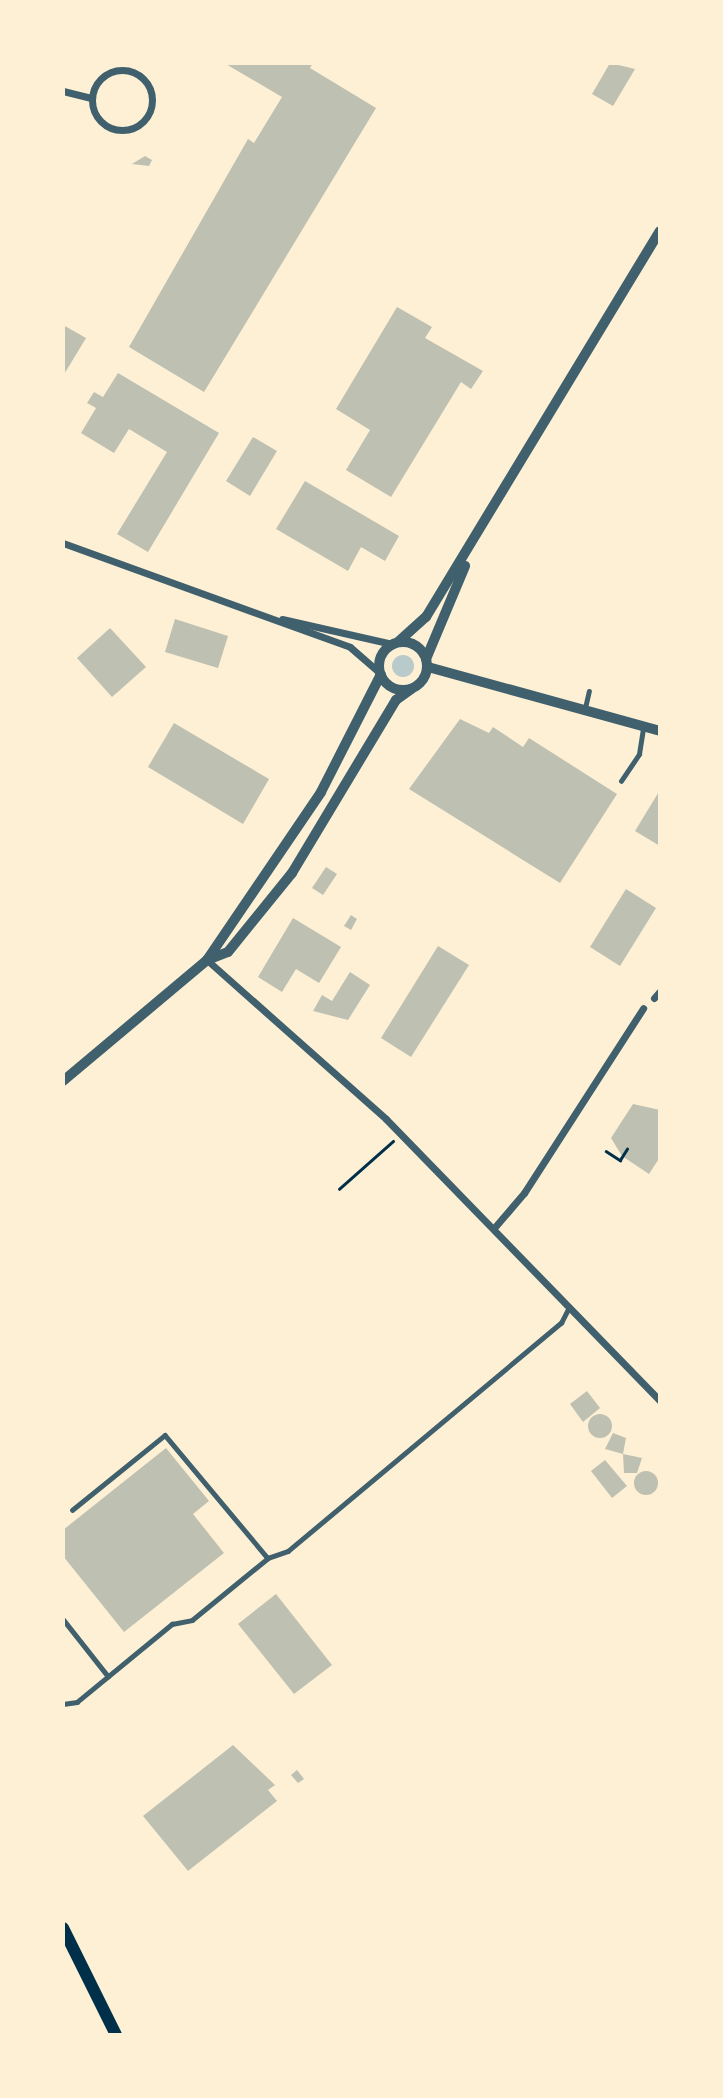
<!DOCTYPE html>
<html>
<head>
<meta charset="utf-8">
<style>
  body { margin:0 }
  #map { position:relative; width:723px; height:2098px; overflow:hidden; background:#fdf0d5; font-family:"Work Sans",sans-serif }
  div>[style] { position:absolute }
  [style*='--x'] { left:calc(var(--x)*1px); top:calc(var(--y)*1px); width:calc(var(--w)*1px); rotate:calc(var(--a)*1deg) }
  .green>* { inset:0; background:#b9caca }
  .round { border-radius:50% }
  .building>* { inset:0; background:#bec0b2 }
  .path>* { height:2.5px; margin:-1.25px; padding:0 1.25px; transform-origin:1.25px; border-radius:1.25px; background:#003049 }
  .service>* { height:4.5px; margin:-2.25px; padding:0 2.25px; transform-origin:2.25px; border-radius:2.25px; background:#3f606c }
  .minor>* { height:7px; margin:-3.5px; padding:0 3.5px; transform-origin:3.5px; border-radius:3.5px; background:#3f606c }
  .minor>.ring { margin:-3.5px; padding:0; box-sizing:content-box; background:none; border:7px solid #3f606c; border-radius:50% }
  .tertiary>* { height:10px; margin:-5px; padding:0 5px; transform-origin:5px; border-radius:5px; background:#3f606c }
  .tertiary>.ring { margin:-5px; padding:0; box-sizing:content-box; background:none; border:10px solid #3f606c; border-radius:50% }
  .primary>* { height:12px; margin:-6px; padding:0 6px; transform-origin:6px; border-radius:6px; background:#003049 }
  span { translate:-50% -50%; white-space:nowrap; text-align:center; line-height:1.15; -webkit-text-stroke:7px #fdf0d5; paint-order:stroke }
  .frame { position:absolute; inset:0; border:65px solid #fdf0d5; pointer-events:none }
</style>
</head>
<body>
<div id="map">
  <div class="green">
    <i class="round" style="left:392px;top:655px;width:22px;height:22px"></i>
  </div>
  <div class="building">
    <i style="clip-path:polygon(224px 63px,313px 63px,310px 68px,376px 108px,204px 392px,129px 347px,244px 146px,248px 139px,254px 143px,282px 97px)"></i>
    <i style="clip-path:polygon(610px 63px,635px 69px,613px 106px,592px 94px)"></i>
    <i style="clip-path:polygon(145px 156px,152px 160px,149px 166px,132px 164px)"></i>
    <i style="clip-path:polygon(397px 307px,432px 327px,425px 338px,483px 371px,471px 389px,461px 382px,391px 497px,346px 470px,370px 430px,336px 409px)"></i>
    <i style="clip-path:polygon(63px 325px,86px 338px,63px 376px)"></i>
    <i style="clip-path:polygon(118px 373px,219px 433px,148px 552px,117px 534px,167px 452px,129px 429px,114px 453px,81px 433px,96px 408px,87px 403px,94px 392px,103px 397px)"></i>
    <i style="clip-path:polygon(253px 437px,277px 451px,250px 496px,226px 481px)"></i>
    <i style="clip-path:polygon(305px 481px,399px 536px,385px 561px,361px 547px,348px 571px,276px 529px)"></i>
    <i style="clip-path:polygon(175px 619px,228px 636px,218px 668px,165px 652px)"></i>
    <i style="clip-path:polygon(110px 628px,146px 667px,112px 697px,77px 658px)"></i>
    <i style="clip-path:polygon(460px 719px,489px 733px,493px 727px,523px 747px,529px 738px,617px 794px,560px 883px,409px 789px)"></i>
    <i style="clip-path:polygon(174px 723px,269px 779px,243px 824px,148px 767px)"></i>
    <i style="clip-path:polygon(660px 790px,660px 846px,635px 831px)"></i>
    <i style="clip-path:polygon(326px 867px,337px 874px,323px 895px,312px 888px)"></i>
    <i style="clip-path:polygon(626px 889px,656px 908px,620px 966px,590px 947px)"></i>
    <i style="clip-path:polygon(351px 915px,357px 919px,351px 930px,344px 926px)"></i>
    <i style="clip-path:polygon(293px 918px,341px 947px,319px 983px,296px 969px,282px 992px,258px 977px)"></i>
    <i style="clip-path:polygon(438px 946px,469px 965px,411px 1057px,381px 1038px)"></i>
    <i style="clip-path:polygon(350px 972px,370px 985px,348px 1020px,313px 1011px,322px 995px,332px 1001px)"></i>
    <i style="clip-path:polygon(633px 1104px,660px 1110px,660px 1157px,649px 1174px,622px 1156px,611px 1138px)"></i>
    <i style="clip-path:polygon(587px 1391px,600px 1408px,583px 1422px,570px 1404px)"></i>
    <i class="round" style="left:588px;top:1414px;width:24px;height:24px"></i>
    <i style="clip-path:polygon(613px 1433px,626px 1438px,623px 1454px,642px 1458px,637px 1473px,624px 1473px,623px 1454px,605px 1449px)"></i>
    <i style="clip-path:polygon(166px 1448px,209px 1501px,193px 1514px,224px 1553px,124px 1632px,63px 1556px,63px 1530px)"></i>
    <i style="clip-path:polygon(605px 1460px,627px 1486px,612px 1498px,591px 1471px)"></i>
    <i class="round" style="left:634px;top:1471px;width:24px;height:24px"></i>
    <i style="clip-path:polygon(276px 1594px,332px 1665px,294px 1694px,238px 1624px)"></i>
    <i style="clip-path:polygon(233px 1745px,275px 1785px,268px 1790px,277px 1801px,188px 1871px,143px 1816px)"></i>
    <i style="clip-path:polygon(297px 1770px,304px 1779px,298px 1783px,291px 1775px)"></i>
  </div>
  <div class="path">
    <i style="--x:606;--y:1151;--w:17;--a:33"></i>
    <i style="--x:620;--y:1160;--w:13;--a:-58"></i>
    <i style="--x:339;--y:1189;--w:72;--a:-41.6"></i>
  </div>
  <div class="service">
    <i style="--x:585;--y:708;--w:17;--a:-77"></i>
    <i style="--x:621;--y:781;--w:32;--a:-56"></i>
    <i style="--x:639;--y:754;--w:25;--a:-81"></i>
    <i style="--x:72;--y:1510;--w:119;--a:-38.9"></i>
    <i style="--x:165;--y:1435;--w:160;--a:50.1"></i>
    <i style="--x:63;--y:1619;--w:73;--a:51.7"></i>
    <i style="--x:63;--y:1704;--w:14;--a:-8"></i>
    <i style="--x:77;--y:1702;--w:123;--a:-39.4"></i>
    <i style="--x:172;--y:1624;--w:20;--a:-11"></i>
    <i style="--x:192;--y:1620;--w:98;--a:-39.2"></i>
    <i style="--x:268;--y:1558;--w:21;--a:-19"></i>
    <i style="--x:288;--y:1551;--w:356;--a:-39.9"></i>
    <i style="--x:561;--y:1323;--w:18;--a:-63"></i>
  </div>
  <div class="minor">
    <i class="ring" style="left:92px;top:70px;width:53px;height:53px"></i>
    <i style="--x:63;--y:91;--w:30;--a:14"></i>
    <i style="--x:63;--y:543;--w:305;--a:19.9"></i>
    <i style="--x:350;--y:647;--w:41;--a:41.1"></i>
    <i style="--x:282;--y:619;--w:113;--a:12.8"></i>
    <i style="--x:207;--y:960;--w:239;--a:41.6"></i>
    <i style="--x:386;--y:1119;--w:393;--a:45.8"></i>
    <i style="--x:654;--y:998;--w:9;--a:-49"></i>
    <i style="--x:494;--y:1228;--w:46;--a:-49.4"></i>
    <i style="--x:524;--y:1193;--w:220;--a:-57.2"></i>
  </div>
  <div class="tertiary">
    <i class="ring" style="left:379px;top:642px;width:38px;height:38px"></i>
    <i style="--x:398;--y:642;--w:38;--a:-42"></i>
    <i style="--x:426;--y:617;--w:451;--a:-58.8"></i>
    <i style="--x:426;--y:659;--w:101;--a:-67.2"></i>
    <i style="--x:428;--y:667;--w:241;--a:15.4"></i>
    <i style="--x:207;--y:960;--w:22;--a:-21"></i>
    <i style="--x:228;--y:952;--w:102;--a:-51"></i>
    <i style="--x:292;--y:873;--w:202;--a:-59"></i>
    <i style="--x:396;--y:700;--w:19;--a:-36"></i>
    <i style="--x:63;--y:1081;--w:188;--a:-40"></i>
    <i style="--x:207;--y:960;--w:203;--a:-55.8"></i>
    <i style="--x:321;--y:792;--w:132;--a:-63"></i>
  </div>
  <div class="primary">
    <i style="--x:63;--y:1928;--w:119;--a:63.6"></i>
  </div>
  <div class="frame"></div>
</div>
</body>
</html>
